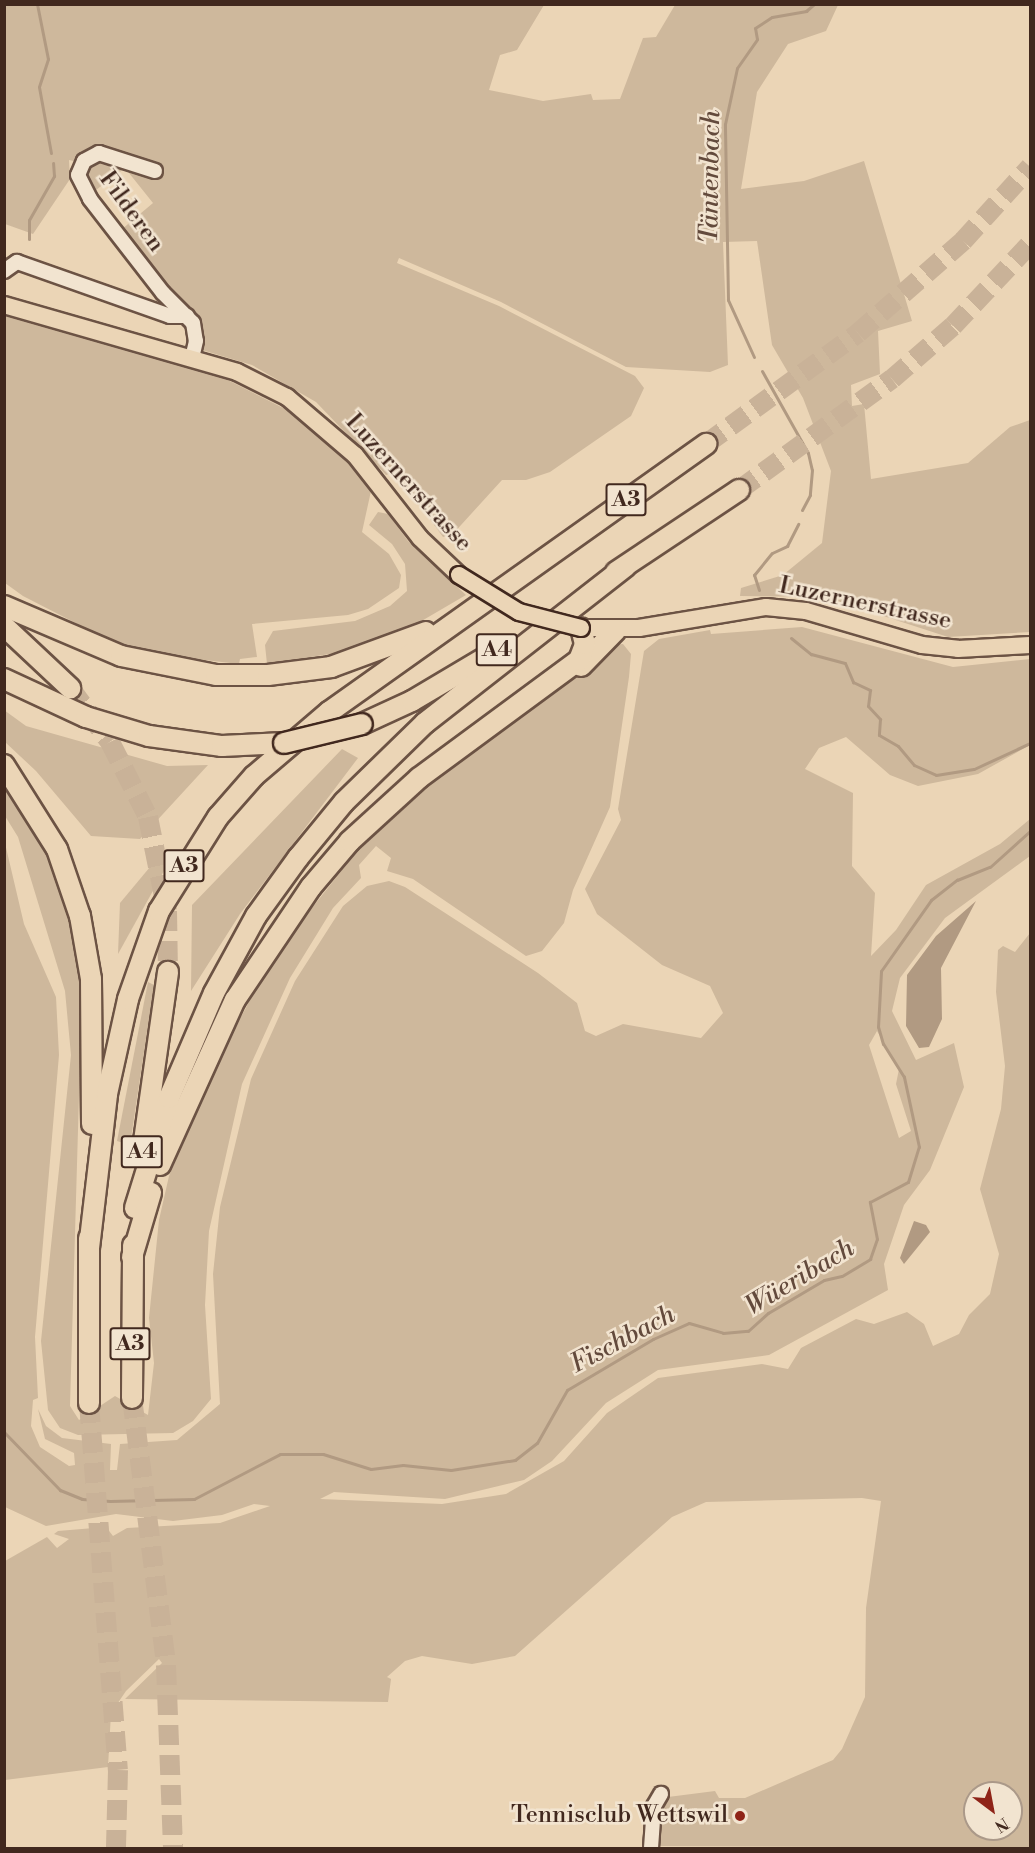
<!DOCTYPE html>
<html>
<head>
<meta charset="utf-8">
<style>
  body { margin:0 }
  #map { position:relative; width:1035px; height:1853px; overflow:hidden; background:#ebd5b6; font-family:"Libre Bodoni",serif }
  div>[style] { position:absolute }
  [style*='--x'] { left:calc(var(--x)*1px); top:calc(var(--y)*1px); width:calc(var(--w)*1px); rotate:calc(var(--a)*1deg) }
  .green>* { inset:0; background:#ceb89c }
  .water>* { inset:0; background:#b19a82 }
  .stream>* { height:3px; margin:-1.5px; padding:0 1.5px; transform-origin:1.5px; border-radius:1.5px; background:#b19a82 }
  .highway-tunnel>* { height:20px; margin-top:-10px; transform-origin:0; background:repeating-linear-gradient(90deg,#c9b298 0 20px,transparent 0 30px) }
  .roads { filter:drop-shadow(2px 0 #6c5344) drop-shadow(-2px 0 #6c5344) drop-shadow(0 2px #6c5344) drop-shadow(0 -2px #6c5344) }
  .minor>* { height:14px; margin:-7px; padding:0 7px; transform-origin:7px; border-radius:7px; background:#f2e4d0 }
  .major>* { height:16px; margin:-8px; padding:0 8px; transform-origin:8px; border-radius:8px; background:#ebd5b6 }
  .highway>* { height:20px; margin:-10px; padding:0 10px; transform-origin:10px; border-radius:10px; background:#ebd5b6 }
  .bridges { filter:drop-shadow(2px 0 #41281e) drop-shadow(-2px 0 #41281e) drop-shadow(0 2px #41281e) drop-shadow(0 -2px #41281e) }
  .major-bridge>* { height:16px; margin:-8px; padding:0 8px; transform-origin:8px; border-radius:8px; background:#ebd5b6 }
  .highway-bridge>* { height:20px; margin:-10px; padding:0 10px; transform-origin:10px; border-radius:10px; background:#ebd5b6 }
  .dots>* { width:16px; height:16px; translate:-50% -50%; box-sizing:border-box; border:3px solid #f2e4d0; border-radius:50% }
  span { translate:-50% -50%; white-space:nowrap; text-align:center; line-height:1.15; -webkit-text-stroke:5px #f2e4d0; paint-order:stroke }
  .shield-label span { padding:2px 4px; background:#f2e4d0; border:2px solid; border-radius:4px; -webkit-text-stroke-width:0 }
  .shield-label { font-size:22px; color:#41281e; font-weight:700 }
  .street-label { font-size:24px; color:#41281e }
  .poi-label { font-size:24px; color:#41281e }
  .right { translate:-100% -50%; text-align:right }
  .water-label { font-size:26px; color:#634a3c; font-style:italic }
  .frame { position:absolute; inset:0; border:6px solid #41281e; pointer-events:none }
  .north { position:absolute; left:963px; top:1781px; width:60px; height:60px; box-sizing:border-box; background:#f2e4d0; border:2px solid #ab9989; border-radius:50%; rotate:148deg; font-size:16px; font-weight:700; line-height:24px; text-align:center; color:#41281e }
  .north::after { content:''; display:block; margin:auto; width:21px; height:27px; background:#8f2418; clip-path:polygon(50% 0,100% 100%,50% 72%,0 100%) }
</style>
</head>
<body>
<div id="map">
  <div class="green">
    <i style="clip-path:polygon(5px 5px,544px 5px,517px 50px,500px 55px,489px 90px,543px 101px,591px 94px,593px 100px,620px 99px,643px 38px,656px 37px,675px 5px,838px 5px,826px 31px,788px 44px,757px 92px,741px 189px,804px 181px,864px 161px,912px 321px,878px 331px,880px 374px,851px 385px,852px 406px,864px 404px,871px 479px,968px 463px,1010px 427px,1030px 420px,1030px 632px,948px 637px,825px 597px,740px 596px,741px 588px,783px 575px,822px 543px,831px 471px,803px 398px,772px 345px,757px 241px,723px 242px,728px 365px,710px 372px,626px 367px,501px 302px,399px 258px,397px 263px,499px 306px,635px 376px,644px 388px,631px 416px,550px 472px,526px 480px,502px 480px,451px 536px,443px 537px,395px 472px,386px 475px,316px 402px,252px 365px,202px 350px,199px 321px,175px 300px,121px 230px,153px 203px,125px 168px,92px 193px,83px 174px,86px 165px,101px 155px,150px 165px,113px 150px,78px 162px,69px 160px,70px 179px,33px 234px,5px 224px)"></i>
    <i style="clip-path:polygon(5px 316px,226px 379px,297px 415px,336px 449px,371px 491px,362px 532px,389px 554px,401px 575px,399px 588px,368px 609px,348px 615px,252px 624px,257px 657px,240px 659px,239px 664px,145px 653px,103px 637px,23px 596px,5px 583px)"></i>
    <i style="clip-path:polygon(378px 512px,388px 514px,408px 541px,466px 595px,413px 626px,348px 651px,267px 664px,265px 645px,273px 631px,355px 621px,390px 606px,407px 591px,405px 564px,392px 544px,369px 525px)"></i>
    <i style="clip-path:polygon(evenodd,802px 627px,953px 667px,1030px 659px,1030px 745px,978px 774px,918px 786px,890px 775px,846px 737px,819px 748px,805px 769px,853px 793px,852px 866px,875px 893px,871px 956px,896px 930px,926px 885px,1000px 844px,1030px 819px,1030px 856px,945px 918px,900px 978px,892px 1011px,916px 1060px,954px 1043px,964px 1087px,930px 1170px,904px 1205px,884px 1264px,888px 1290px,769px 1355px,658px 1370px,606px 1403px,552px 1461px,524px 1480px,445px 1499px,334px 1492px,320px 1499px,442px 1504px,506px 1494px,564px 1461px,607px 1413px,658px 1378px,762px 1364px,788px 1369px,801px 1348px,856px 1319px,874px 1324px,907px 1312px,924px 1324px,933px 1346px,959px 1334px,969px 1315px,990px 1294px,999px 1254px,980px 1189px,1001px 1109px,1005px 1066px,996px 992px,998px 950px,1003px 946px,1015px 952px,1030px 933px,1030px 1848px,653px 1846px,657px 1809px,668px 1797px,715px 1791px,719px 1798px,745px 1798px,833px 1760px,842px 1749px,865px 1697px,866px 1608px,881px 1501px,862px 1498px,706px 1502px,672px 1517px,515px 1656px,472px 1664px,422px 1656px,405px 1661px,387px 1677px,391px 1679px,388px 1702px,125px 1699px,162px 1663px,159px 1659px,126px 1691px,111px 1713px,108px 1767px,5px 1780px,5px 1561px,47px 1537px,57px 1548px,69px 1539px,54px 1534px,58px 1531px,106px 1527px,113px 1536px,127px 1528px,220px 1523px,270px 1506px,254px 1504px,222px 1515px,173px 1521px,116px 1514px,46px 1526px,5px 1507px,4px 839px,24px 924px,56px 997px,59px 1055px,35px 1337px,38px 1398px,33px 1400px,31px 1426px,40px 1447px,69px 1466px,75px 1465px,74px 1453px,45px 1439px,38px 1409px,46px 1426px,62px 1438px,111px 1444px,110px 1470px,117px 1470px,120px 1444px,177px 1440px,220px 1404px,213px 1274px,220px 1207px,251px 1079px,295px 981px,343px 906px,367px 886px,389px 881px,405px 887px,538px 973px,577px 1003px,585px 1031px,596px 1036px,623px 1024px,701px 1038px,723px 1013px,710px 986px,662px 965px,597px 914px,585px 889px,621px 820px,618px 809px,644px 651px,659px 639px,710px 630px,711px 634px,802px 627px,877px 1031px,899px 1069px,896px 1084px,911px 1131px,899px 1138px,869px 1045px,877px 1031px,802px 627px,975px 1793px,1011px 1793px,1011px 1829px,975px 1829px,975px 1793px)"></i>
    <i style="clip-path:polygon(623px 644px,631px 654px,629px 677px,610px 807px,573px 890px,564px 923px,542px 951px,526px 956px,413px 879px,387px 871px,391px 858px,376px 846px,359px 865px,361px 878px,333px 908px,290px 978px,242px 1084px,209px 1231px,205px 1305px,211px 1399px,193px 1421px,173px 1433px,78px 1435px,60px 1428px,48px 1410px,41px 1341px,71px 1055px,65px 991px,18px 837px,5px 816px,5px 788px,55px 869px,77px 951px,82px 992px,70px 1406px,79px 1420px,115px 1396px,148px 1415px,154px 1363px,149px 1318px,159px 1220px,169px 1176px,214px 1068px,259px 983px,292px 933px,370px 835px,475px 745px,583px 673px,611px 645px)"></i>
    <i style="clip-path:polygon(4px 710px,26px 726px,167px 766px,208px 765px,140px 839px,91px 836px,36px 771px,5px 742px)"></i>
    <i style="clip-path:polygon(342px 749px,358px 758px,240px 914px,191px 991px,192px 905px)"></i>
    <i style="clip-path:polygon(170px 860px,118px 954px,120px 903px,155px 861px)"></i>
    <i style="clip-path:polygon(148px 982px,154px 985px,130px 1145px,117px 1141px)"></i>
  </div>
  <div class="water">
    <i style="clip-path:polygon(976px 901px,941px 968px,942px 1019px,929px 1047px,919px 1048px,906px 1026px,907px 975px,936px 936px)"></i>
    <i style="clip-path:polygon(914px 1221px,926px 1225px,930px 1232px,904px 1264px,900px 1258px)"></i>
  </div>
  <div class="stream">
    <i style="--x:37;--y:4;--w:56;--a:78.7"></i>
    <i style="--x:48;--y:59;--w:29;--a:108"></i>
    <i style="--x:39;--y:87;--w:67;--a:79.7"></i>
    <i style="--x:29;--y:239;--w:19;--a:-90"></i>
    <i style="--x:29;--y:220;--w:51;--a:-60.4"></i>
    <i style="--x:54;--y:176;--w:13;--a:-94"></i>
    <i style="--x:754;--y:357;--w:63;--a:-114.5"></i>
    <i style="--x:728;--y:300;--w:176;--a:-91"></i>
    <i style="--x:725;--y:124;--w:57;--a:-77.9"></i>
    <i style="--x:737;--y:68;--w:35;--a:-55"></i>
    <i style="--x:757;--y:39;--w:11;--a:-100"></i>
    <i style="--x:755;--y:28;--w:20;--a:-33"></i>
    <i style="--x:772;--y:17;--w:35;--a:-10"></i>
    <i style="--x:806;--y:11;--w:11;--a:-41"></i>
    <i style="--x:762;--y:371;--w:94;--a:60.7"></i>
    <i style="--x:808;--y:453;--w:17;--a:77"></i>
    <i style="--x:812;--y:470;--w:25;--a:95"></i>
    <i style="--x:810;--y:495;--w:17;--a:118"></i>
    <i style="--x:759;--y:590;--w:16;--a:-108"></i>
    <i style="--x:754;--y:575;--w:28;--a:-51"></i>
    <i style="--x:772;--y:553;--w:17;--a:-25"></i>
    <i style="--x:787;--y:546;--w:25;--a:-63"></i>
    <i style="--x:791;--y:638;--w:26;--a:39"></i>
    <i style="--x:811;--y:654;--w:35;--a:15"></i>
    <i style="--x:845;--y:663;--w:21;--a:67"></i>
    <i style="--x:853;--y:682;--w:19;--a:25"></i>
    <i style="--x:870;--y:690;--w:16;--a:97"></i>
    <i style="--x:868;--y:706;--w:18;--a:47"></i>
    <i style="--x:880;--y:719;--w:16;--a:94"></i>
    <i style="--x:879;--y:735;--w:22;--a:30"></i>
    <i style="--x:898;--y:746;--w:25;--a:50"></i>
    <i style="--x:914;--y:765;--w:24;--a:24"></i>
    <i style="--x:936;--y:775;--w:38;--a:-9"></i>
    <i style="--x:974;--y:769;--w:62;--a:-24.9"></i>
    <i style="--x:4;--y:1432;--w:81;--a:46"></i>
    <i style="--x:60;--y:1490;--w:24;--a:22"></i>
    <i style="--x:82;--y:1499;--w:28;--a:4"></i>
    <i style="--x:110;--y:1501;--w:84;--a:-1.4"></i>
    <i style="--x:194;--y:1499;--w:97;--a:-27.6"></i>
    <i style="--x:280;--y:1454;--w:43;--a:0"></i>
    <i style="--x:323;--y:1454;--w:50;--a:17.4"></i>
    <i style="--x:371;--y:1469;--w:32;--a:-7"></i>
    <i style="--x:403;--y:1465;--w:48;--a:5.9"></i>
    <i style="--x:451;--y:1470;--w:65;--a:-8.9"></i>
    <i style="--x:515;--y:1460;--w:28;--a:-38"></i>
    <i style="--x:537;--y:1443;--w:61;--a:-60.5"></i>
    <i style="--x:567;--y:1390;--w:100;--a:-30.7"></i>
    <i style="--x:653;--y:1339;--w:39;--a:-24"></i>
    <i style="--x:689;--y:1323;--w:35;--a:16"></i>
    <i style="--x:723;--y:1333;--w:25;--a:-5"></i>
    <i style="--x:748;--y:1331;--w:27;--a:-42"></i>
    <i style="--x:768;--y:1313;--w:65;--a:-30.5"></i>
    <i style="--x:824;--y:1280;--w:18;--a:-13"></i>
    <i style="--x:842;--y:1276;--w:33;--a:-31"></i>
    <i style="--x:870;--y:1259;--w:21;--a:-71"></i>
    <i style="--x:877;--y:1239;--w:38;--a:-101"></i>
    <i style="--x:870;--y:1202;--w:43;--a:-27.8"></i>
    <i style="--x:908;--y:1182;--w:37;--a:-73"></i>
    <i style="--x:919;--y:1147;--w:72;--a:-102.1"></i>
    <i style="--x:904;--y:1077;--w:39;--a:-122"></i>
    <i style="--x:883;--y:1044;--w:18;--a:-106"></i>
    <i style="--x:878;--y:1027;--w:56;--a:-86.9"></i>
    <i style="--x:881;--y:971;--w:87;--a:-54.8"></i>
    <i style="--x:931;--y:900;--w:33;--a:-38"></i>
    <i style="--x:957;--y:880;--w:35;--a:-22"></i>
    <i style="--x:990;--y:867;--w:54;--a:-42"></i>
  </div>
  <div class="highway-tunnel">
    <i style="--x:706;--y:444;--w:188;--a:-36.1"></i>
    <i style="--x:858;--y:333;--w:140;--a:-41.2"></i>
    <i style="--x:963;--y:241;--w:100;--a:-47.8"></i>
    <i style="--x:739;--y:490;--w:189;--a:-36"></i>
    <i style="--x:892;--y:379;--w:81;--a:-41"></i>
    <i style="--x:953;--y:326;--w:112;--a:-46.8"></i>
    <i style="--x:70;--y:688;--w:67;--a:53.5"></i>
    <i style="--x:110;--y:742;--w:84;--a:63.1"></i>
    <i style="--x:148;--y:817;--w:96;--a:78.6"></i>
    <i style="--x:167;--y:911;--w:61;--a:89.1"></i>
    <i style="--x:132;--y:1398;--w:269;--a:82.7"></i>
    <i style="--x:166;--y:1665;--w:183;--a:87.8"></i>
    <i style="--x:89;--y:1403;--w:368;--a:85.5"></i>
    <i style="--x:118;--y:1770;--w:78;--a:91.5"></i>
  </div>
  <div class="roads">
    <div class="minor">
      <i style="--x:155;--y:171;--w:59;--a:-162.2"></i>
      <i style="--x:99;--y:153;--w:17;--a:152"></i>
      <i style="--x:84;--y:161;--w:15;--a:113"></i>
      <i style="--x:78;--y:175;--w:27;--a:63"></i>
      <i style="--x:90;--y:199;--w:119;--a:52.2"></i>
      <i style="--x:163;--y:293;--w:42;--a:45"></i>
      <i style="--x:193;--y:323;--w:18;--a:81"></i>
      <i style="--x:196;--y:341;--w:18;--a:103"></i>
      <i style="--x:4;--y:271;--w:16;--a:-35"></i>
      <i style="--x:17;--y:262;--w:162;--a:19.4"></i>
      <i style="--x:170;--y:316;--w:17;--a:0"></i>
      <i style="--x:651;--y:1848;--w:42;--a:-85.9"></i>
      <i style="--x:654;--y:1806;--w:14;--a:-60"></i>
    </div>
    <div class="major">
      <i style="--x:4;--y:305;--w:242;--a:16"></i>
      <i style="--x:237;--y:372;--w:56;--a:26.6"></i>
      <i style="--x:287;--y:397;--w:89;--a:40.5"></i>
      <i style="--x:355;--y:455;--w:105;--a:51.9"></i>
      <i style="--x:420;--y:538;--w:54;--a:43.5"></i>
      <i style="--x:581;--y:628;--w:58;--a:0"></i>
      <i style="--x:639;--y:628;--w:129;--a:-9.4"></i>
      <i style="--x:766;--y:607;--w:40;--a:5.7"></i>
      <i style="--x:806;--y:611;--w:121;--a:16.3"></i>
      <i style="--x:922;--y:645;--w:36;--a:6"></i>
      <i style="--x:958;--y:649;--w:72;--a:-3.2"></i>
    </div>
    <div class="highway">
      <i style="--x:616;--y:572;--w:148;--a:-33.7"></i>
      <i style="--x:4;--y:606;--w:127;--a:23.1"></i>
      <i style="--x:121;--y:656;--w:97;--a:11.3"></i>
      <i style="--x:216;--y:675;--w:52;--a:0"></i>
      <i style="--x:268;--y:675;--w:64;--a:-7.2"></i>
      <i style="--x:331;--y:667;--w:101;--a:-20.2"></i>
      <i style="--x:4;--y:626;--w:91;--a:43.2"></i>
      <i style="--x:581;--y:666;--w:50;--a:-45.8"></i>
      <i style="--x:4;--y:679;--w:90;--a:24.9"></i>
      <i style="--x:86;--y:717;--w:66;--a:16.8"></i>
      <i style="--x:149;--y:736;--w:74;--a:7.8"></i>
      <i style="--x:222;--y:746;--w:62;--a:-2.8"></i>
      <i style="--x:362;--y:724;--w:55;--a:-24.7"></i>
      <i style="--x:412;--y:701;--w:92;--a:-30.7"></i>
      <i style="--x:4;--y:765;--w:99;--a:57.8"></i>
      <i style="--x:57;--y:849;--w:71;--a:71.1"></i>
      <i style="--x:80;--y:916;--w:64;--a:80.1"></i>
      <i style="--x:91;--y:979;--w:145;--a:89.6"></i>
      <i style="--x:143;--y:1148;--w:178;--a:-81.9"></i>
      <i style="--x:160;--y:1165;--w:181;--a:-65.6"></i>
      <i style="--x:235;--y:1000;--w:136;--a:-56.1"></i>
      <i style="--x:311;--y:887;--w:60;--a:-49.7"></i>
      <i style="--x:350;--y:841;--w:93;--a:-42.4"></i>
      <i style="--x:419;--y:778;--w:199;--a:-36.4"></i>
      <i style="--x:579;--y:660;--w:17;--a:-69"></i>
      <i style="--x:585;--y:644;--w:16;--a:-104"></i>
      <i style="--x:135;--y:1208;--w:115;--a:-72.8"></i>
      <i style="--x:169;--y:1098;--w:114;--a:-66.8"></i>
      <i style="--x:214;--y:993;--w:88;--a:-61.4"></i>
      <i style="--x:256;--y:916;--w:72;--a:-54.1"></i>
      <i style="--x:298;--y:858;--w:72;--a:-50.6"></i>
      <i style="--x:344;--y:802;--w:113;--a:-44.3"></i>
      <i style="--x:425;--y:723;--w:255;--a:-38"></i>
      <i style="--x:89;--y:1248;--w:155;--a:-83.3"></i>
      <i style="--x:107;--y:1094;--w:97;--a:-77.5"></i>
      <i style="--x:128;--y:999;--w:93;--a:-70.6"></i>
      <i style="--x:159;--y:911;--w:111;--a:-57.9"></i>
      <i style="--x:218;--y:817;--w:55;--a:-48.7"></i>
      <i style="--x:254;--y:776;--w:99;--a:-40.5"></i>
      <i style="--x:329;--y:712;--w:463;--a:-35.4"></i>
      <i style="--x:132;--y:1257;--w:67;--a:-73.5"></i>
      <i style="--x:132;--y:1398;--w:153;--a:-89.6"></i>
      <i style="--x:89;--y:1403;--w:165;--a:-90"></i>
    </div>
  </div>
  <div class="bridges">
    <div class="major-bridge">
      <i style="--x:459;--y:575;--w:70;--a:31.7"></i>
      <i style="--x:519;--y:612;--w:64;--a:14.5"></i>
    </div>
    <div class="highway-bridge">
      <i style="--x:284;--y:743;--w:80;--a:-13.7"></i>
    </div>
  </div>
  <div class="dots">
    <i style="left:740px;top:1816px;background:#8f2418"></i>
  </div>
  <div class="shield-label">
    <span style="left:626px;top:500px">A3</span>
    <span style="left:497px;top:650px">A4</span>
    <span style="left:184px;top:866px">A3</span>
    <span style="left:142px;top:1152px">A4</span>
    <span style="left:130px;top:1344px">A3</span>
  </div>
  <div class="street-label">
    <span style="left:131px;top:212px;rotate:54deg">Filderen</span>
    <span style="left:408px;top:483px;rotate:48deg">Luzernerstrasse</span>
    <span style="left:865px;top:604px;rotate:12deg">Luzernerstrasse</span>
  </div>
  <div class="poi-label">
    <span class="right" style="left:728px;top:1816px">Tennisclub Wettswil</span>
  </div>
  <div class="water-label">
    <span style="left:711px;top:177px;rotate:-89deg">Täntenbach</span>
    <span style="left:800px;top:1278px;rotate:-31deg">Wüeribach</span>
    <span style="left:623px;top:1340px;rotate:-28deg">Fischbach</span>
  </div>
  <div class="frame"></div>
  <div class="north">N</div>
</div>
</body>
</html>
